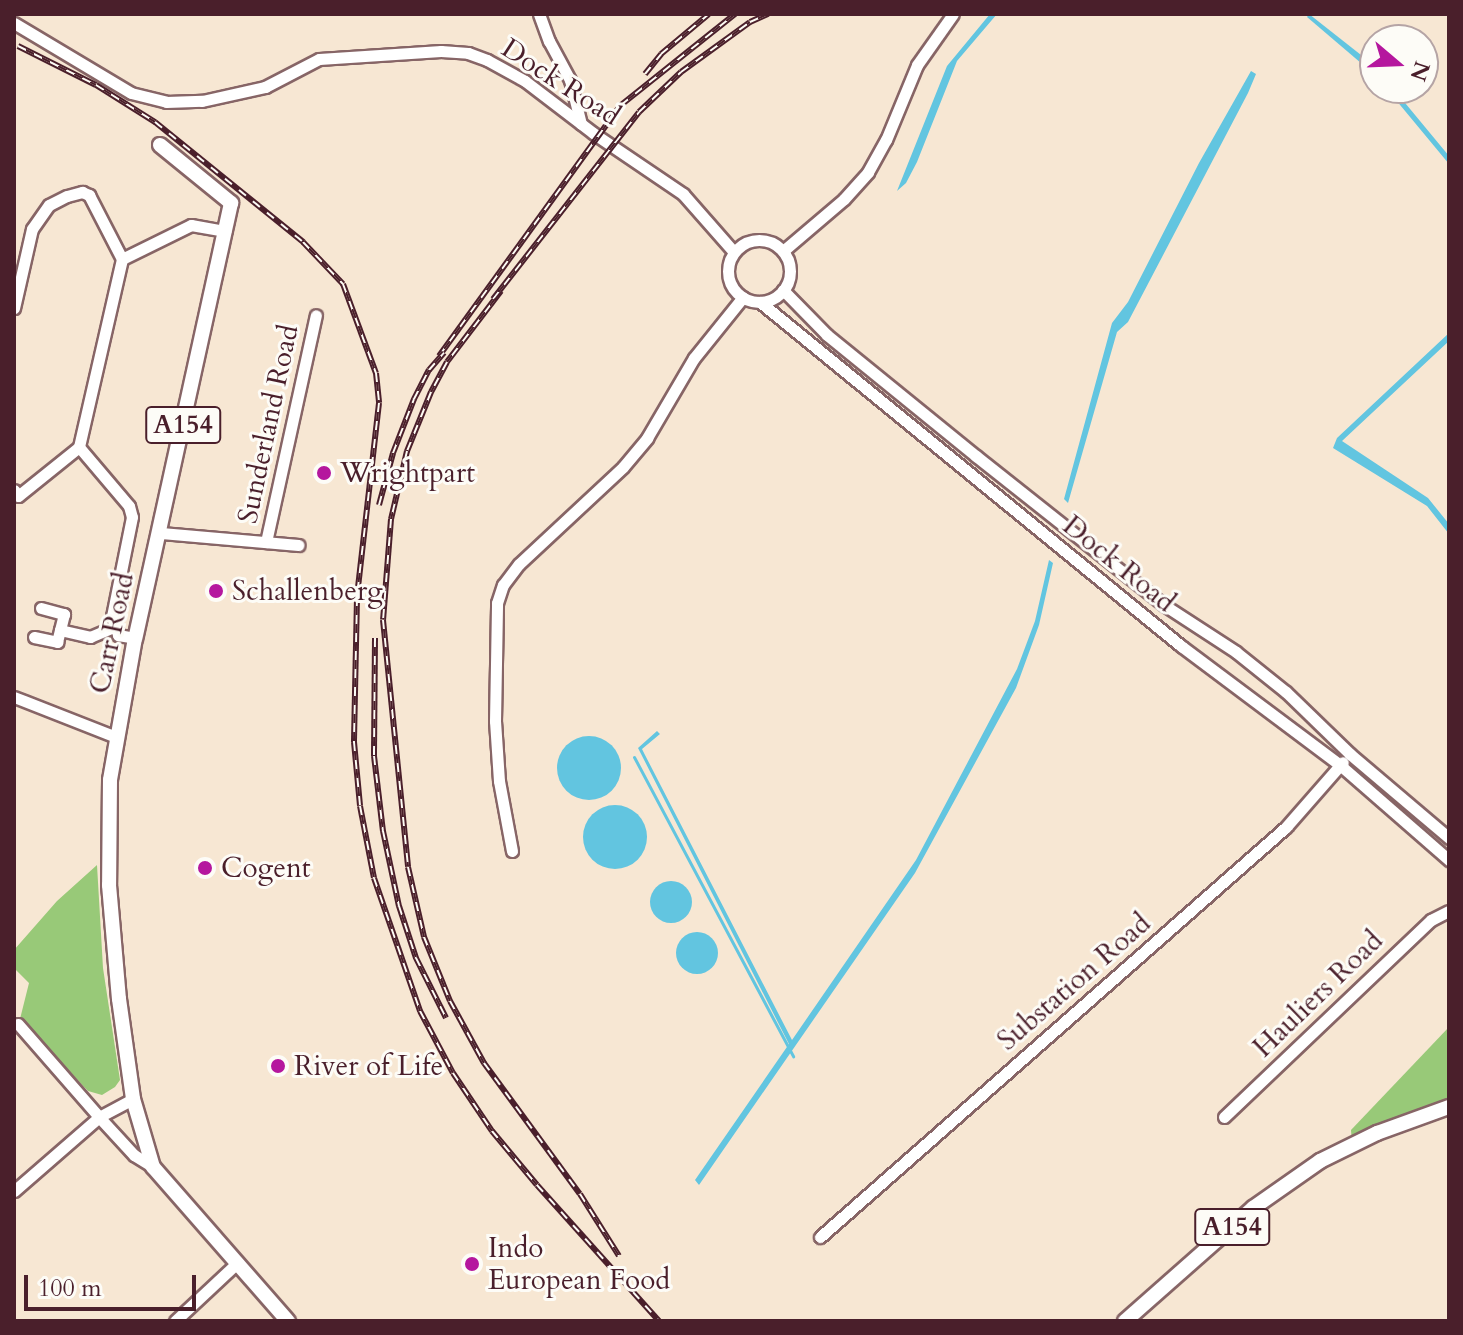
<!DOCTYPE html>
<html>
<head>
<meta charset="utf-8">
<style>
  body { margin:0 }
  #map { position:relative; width:1463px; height:1335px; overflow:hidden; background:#f7e7d3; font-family:Cardo,serif }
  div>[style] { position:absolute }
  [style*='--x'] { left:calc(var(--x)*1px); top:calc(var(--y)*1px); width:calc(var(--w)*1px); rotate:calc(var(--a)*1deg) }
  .green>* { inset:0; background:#98c978 }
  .water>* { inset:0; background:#62c5e0 }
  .round { border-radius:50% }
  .stream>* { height:3px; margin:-1.5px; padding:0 1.5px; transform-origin:1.5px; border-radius:1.5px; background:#62c5e0 }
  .roads { filter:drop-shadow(2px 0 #876566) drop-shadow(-2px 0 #876566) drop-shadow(0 2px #876566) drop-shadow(0 -2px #876566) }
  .minor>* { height:11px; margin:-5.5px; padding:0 5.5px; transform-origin:5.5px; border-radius:5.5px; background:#fff }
  .minor>.ring { margin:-5.5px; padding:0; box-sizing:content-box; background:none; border:11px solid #fff; border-radius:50% }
  .major>* { height:14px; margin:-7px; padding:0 7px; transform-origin:7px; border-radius:7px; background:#fff }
  .rail>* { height:6px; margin-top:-3px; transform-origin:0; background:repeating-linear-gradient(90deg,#fdfcf7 0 9px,#4a1f2b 0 18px); box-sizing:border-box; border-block:2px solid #4a1f2b }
  .dots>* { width:22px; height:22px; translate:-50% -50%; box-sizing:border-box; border:4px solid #fdfcf7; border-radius:50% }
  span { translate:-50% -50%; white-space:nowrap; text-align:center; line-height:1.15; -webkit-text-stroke:6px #fdfcf7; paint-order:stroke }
  .shield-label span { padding:2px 6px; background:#fdfcf7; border:2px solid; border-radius:6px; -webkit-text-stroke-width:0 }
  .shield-label { font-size:26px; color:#4a1f2b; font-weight:700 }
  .street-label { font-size:28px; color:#4a1f2b }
  .poi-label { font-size:28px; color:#4a1f2b }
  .left { translate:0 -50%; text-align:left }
  .frame { position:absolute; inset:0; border:16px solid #4a1f2b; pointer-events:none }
  .north { position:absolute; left:1359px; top:24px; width:80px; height:80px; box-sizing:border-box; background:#fdfcf7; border:2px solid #b5a4a5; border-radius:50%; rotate:109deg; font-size:22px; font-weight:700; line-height:32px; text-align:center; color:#4a1f2b }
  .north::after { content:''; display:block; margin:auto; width:28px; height:36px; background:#b5179e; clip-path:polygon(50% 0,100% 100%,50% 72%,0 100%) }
  .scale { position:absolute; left:24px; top:1275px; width:172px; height:36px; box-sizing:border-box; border:4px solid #4a1f2b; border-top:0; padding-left:10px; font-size:24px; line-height:28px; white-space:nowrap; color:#4a1f2b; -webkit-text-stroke:6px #fdfcf7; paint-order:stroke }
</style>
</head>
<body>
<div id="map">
  <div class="green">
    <i style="clip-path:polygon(97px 865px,103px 968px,120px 1080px,115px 1087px,102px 1095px,88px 1091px,20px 1019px,29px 983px,14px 968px,14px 950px,57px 901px)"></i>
    <i style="clip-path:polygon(1449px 1027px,1449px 1107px,1352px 1143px,1351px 1130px)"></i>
  </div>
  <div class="water">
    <i style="clip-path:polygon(990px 14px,997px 14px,957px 61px,917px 162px,906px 183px,897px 191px,947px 66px)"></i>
    <i style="clip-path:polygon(1309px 14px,1375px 66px,1375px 75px,1307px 17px)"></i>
    <i style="clip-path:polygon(1251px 71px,1256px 74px,1248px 93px,1128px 322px,1117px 332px,1068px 503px,1064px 499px,1112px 323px,1128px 302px,1199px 163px)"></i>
    <i style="clip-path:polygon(1386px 88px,1398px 88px,1396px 92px,1449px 156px,1449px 164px)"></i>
    <i style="clip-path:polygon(1449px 333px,1449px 341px,1342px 441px,1428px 498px,1449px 524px,1449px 534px,1427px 506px,1333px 448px,1337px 438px)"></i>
    <i style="clip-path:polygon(1049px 560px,1053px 563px,1039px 625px,1016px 688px,915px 873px,699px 1185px,695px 1180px,789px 1044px,638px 748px,657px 731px,660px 734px,642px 749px,645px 755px,792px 1040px,916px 860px,1017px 669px,1035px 621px)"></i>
    <i class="round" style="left:557px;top:736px;width:64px;height:64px"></i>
    <i class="round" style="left:583px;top:805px;width:64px;height:64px"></i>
    <i class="round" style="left:650px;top:881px;width:42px;height:42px"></i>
    <i class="round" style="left:676px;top:932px;width:42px;height:42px"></i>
  </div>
  <div class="stream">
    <i style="--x:634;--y:757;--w:339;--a:62"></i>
  </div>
  <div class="roads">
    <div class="minor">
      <i style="--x:539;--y:14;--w:29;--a:70"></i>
      <i style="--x:549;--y:41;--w:44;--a:61.7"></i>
      <i style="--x:570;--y:80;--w:45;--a:76"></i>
      <i style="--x:14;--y:23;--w:136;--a:30.9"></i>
      <i style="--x:131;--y:93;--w:36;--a:14"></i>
      <i style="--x:166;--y:102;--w:36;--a:-2"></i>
      <i style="--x:202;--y:101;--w:65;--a:-12.5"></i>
      <i style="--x:265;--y:87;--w:61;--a:-27.4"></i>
      <i style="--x:319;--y:59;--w:122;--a:-3.8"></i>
      <i style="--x:441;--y:51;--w:27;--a:4"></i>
      <i style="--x:468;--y:53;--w:20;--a:20"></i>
      <i style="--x:487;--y:60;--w:43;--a:28.9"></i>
      <i style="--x:525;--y:81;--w:86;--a:37.4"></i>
      <i style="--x:593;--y:133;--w:109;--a:34.1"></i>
      <i style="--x:683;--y:194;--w:77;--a:48.7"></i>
      <i class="ring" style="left:728px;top:240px;width:51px;height:51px"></i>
      <i style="--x:783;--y:251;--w:80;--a:-40.4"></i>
      <i style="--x:844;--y:199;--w:36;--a:-48"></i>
      <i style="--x:868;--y:172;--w:37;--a:-61"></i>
      <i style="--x:886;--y:140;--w:81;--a:-67.5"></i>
      <i style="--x:917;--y:65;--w:62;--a:-54.8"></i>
      <i style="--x:122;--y:259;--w:77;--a:-26.2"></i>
      <i style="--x:191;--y:225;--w:35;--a:10"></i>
      <i style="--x:783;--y:290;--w:63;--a:45.6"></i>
      <i style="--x:827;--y:335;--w:192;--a:39.1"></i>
      <i style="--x:976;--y:456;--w:240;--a:38.4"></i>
      <i style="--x:1164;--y:605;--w:86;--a:33.1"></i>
      <i style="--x:1236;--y:652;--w:64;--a:38.7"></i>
      <i style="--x:1286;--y:692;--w:89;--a:44.1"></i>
      <i style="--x:1350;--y:754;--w:130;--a:40.3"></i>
      <i style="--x:760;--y:302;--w:544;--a:39.25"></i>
      <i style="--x:1181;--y:646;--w:199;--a:36.8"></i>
      <i style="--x:1340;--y:765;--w:145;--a:41.1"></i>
      <i style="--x:14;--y:308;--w:81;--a:-77.2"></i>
      <i style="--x:32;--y:229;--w:29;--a:-55"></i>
      <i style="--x:49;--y:205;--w:20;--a:-27"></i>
      <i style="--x:67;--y:196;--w:16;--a:-15"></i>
      <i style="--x:82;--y:192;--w:8;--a:23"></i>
      <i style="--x:89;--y:195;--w:72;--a:62.7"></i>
      <i style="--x:122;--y:259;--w:193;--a:102.9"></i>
      <i style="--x:79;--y:447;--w:78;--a:141.2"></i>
      <i style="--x:18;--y:496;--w:7;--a:-124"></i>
      <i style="--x:79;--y:447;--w:77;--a:49.7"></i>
      <i style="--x:129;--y:506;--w:11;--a:75"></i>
      <i style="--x:132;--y:517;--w:101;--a:101.4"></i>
      <i style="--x:112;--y:616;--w:20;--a:72"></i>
      <i style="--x:118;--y:635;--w:17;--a:10"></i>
      <i style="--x:161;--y:533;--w:138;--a:5"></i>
      <i style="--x:266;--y:542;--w:232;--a:-77.6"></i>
      <i style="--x:41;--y:608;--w:24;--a:15"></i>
      <i style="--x:64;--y:614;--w:16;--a:104"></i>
      <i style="--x:34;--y:637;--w:24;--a:12"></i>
      <i style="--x:57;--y:642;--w:12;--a:-76"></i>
      <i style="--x:60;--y:630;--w:31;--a:13"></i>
      <i style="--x:90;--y:637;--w:25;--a:-23"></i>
      <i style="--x:14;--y:697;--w:110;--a:21.4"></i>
      <i style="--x:512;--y:851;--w:71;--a:-100.5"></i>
      <i style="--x:499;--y:781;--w:60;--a:-93.8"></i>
      <i style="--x:495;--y:721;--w:118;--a:-89"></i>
      <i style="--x:497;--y:603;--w:19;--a:-72"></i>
      <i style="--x:503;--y:585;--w:26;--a:-53"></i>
      <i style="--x:519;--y:564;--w:142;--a:-43"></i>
      <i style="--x:623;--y:467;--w:38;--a:-50"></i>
      <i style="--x:647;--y:438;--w:93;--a:-59.6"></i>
      <i style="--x:694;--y:358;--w:78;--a:-51.2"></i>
      <i style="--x:18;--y:1024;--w:123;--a:48.9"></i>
      <i style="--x:99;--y:1117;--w:52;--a:47.4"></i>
      <i style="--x:134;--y:1155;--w:22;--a:32"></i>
      <i style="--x:1224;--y:1117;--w:286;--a:-43.6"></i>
      <i style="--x:1431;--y:920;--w:20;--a:-27"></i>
      <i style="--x:14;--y:1191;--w:113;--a:-41"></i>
      <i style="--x:99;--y:1117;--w:38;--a:-28"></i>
      <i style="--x:820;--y:1237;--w:621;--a:-41.34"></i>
      <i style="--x:1286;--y:827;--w:86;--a:-48.8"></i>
      <i style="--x:175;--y:1321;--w:86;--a:-43.1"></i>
    </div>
    <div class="major">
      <i style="--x:160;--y:145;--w:92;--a:39.2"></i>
      <i style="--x:231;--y:203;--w:445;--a:102.4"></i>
      <i style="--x:135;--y:638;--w:144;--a:100"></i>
      <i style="--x:110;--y:780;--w:105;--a:90.5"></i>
      <i style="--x:109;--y:885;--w:114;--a:85"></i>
      <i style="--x:119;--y:999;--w:101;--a:82"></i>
      <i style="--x:133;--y:1099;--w:71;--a:73.6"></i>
      <i style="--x:153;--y:1167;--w:205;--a:48.8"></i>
      <i style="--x:1125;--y:1321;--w:171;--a:-41.4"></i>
      <i style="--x:1253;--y:1208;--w:82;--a:-35"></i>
      <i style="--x:1320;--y:1161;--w:64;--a:-26.2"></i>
      <i style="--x:1377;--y:1133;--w:77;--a:-19.9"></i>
    </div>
  </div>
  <div class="rail">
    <i style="--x:18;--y:46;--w:87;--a:26.6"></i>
    <i style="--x:96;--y:85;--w:70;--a:32.1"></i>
    <i style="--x:155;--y:122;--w:191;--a:39"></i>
    <i style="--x:303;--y:242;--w:58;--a:46.4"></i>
    <i style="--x:343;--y:284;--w:95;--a:69.7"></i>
    <i style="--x:376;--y:373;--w:30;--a:84"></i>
    <i style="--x:379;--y:403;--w:195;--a:96.5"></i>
    <i style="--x:357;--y:597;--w:145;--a:91.2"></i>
    <i style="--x:354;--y:742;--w:64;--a:84.6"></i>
    <i style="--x:360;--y:806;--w:73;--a:79"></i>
    <i style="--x:374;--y:878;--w:141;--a:70.9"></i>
    <i style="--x:420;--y:1011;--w:70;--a:62"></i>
    <i style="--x:453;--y:1073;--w:70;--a:56.1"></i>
    <i style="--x:492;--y:1131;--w:70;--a:50.2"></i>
    <i style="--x:537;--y:1185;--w:183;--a:48.1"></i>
    <i style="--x:645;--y:74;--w:26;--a:-51"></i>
    <i style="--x:661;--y:54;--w:62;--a:-39.8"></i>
    <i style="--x:501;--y:291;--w:89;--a:127.3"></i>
    <i style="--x:447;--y:362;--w:34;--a:118"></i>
    <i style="--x:431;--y:392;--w:64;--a:112.1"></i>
    <i style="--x:407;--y:451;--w:70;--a:103.2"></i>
    <i style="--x:391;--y:519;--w:101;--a:94.5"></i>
    <i style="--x:383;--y:620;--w:248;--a:84.2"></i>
    <i style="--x:408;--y:867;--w:72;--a:77.1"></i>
    <i style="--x:424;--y:937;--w:69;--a:67.9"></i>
    <i style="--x:450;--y:1001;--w:71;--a:61.3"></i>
    <i style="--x:484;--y:1063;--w:162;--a:53.8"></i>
    <i style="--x:580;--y:1194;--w:73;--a:57.8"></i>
    <i style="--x:493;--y:299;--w:237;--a:-52"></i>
    <i style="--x:639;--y:112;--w:58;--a:-43.6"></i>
    <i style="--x:681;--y:72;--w:85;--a:-35.9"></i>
    <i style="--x:750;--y:22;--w:20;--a:-24"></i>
    <i style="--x:439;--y:356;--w:310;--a:-54.1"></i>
    <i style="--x:621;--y:105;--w:146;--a:-38.6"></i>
    <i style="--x:379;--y:505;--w:54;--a:-74.9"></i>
    <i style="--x:393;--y:453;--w:58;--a:-68.7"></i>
    <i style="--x:414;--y:399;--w:33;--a:-63"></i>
    <i style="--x:429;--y:370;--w:23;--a:-49"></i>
    <i style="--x:375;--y:638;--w:118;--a:90.5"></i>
    <i style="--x:374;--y:756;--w:76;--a:83.2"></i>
    <i style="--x:383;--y:831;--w:77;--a:78"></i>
    <i style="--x:399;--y:906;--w:55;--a:71.9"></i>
    <i style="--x:416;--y:958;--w:67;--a:63.4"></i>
  </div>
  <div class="dots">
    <i style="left:324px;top:473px;background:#b5179e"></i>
    <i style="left:216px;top:591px;background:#b5179e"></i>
    <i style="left:205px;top:868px;background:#b5179e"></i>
    <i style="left:278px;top:1066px;background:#b5179e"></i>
    <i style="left:472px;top:1264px;background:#b5179e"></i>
  </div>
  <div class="shield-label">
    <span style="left:183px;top:425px">A154</span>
    <span style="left:1232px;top:1227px">A154</span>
  </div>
  <div class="street-label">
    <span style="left:561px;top:82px;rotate:33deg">Dock Road</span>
    <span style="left:268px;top:424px;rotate:-78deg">Sunderland Road</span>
    <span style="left:1119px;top:564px;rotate:39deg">Dock Road</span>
    <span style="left:112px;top:633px;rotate:-78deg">Carr Road</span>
    <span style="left:1074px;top:982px;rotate:-41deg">Substation Road</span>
    <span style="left:1318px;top:994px;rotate:-44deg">Hauliers Road</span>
  </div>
  <div class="poi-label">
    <span class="left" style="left:340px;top:473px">Wrightpart</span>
    <span class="left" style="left:232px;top:591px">Schallenberg</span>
    <span class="left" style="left:221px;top:868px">Cogent</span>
    <span class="left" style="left:294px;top:1066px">River of Life</span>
    <span class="left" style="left:488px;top:1264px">Indo<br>European Food</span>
  </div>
  <div class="frame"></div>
  <div class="north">N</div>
  <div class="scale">100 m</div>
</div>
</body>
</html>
